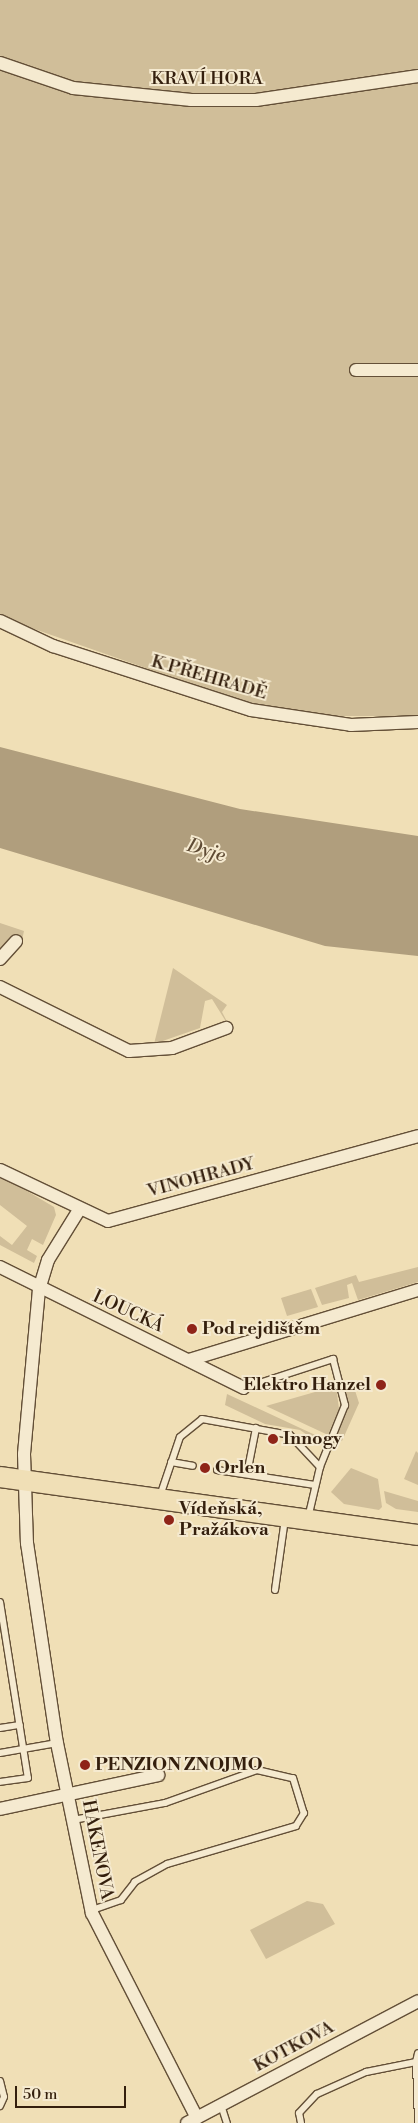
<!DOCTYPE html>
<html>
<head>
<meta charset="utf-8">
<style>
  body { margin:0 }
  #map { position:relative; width:418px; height:2123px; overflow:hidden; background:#f0dfb6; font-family:"Libre Bodoni",serif }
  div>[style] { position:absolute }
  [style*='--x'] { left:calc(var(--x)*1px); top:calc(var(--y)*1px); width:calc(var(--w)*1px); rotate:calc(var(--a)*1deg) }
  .green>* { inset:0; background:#d0be99 }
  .water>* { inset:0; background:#b09e7d }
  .roads { filter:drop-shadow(1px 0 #634f37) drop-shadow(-1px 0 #634f37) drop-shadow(0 1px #634f37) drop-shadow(0 -1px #634f37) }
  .service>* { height:6px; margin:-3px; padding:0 3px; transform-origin:3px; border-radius:3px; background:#f5ead0 }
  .minor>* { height:12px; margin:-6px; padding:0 6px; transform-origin:6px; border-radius:6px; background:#f5ead0 }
  .primary>* { height:20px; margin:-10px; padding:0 10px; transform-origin:10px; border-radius:10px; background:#f0dfb6 }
  .dots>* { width:14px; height:14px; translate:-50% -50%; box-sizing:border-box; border:2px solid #f5ead0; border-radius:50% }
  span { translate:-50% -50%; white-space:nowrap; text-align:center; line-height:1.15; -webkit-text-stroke:4px #f5ead0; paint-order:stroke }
  .street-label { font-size:18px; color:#341f0d }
  .poi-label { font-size:18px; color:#341f0d; font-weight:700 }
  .left { translate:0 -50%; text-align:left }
  .right { translate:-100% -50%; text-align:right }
  .water-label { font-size:19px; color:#5f4b34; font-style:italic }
  .scale { position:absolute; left:15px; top:2086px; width:111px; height:22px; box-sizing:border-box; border:2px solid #341f0d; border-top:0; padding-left:6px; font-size:15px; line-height:18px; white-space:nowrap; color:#341f0d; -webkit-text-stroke:4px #f5ead0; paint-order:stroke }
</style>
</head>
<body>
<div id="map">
  <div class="green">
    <i style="clip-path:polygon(0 0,418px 0,418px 716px,323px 716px,237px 700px,0 617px)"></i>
    <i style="clip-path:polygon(0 923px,24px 931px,21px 945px,14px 934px,0 950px)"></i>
    <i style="clip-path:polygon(173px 968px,227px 1005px,222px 1012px,233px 1033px,212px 999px,205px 1001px,200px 1028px,154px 1044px)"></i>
    <i style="clip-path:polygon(0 1175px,54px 1207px,56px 1215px,43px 1245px,32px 1239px,27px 1250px,37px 1256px,34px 1263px,0 1245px,0 1236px,12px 1245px,27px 1226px,0 1205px)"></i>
    <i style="clip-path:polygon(418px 1267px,418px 1282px,358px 1300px,352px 1283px,347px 1285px,349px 1298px,322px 1305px,315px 1288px,356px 1275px,359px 1282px)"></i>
    <i style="clip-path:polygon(311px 1289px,318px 1307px,287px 1316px,281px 1298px)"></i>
    <i style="clip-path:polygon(352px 1381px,359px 1403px,342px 1441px,336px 1438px,348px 1409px,345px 1383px)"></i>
    <i style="clip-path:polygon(336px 1386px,339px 1409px,328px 1435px,266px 1406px)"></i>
    <i style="clip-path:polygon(227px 1394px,326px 1440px,323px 1446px,300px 1430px,265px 1424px,225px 1405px)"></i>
    <i style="clip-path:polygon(416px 1451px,418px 1453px,418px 1485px,404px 1479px)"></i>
    <i style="clip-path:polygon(351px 1468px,378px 1479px,382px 1507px,379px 1510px,344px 1504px,331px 1492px)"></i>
    <i style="clip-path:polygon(384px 1491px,418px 1501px,418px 1512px,396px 1509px,386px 1503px)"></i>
    <i style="clip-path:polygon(307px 1901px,323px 1904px,335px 1924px,266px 1959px,250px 1930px)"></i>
  </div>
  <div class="water">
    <i style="clip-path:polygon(0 747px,240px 809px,418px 836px,418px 956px,325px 946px,0 848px)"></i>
  </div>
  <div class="roads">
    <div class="service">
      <i style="--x:244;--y:1388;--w:94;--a:-18"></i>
      <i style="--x:333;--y:1359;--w:48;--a:75.4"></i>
      <i style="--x:345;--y:1405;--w:67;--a:112"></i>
      <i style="--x:320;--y:1467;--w:52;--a:103.2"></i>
      <i style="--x:171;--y:1462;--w:22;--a:10"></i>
      <i style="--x:217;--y:1470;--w:99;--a:8.7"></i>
      <i style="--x:247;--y:1474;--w:47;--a:-78.9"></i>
      <i style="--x:160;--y:1496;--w:62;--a:-71.3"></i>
      <i style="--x:180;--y:1437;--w:28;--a:-39"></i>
      <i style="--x:202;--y:1419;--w:89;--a:10.3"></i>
      <i style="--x:290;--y:1435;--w:44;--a:46.8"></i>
      <i style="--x:275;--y:1590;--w:72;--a:-82"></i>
      <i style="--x:0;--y:1602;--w:178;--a:81"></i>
      <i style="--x:28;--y:1778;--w:28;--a:172"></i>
      <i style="--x:0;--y:1728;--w:20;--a:-9"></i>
      <i style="--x:0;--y:1753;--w:58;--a:-10"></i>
      <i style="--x:73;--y:1820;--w:94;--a:-10.5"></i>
      <i style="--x:165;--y:1803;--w:98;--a:-19.7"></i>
      <i style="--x:257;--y:1770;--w:37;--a:13"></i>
      <i style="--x:293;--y:1778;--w:37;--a:73"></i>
      <i style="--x:304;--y:1813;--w:15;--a:122"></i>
      <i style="--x:296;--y:1826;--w:134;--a:163.6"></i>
      <i style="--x:167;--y:1864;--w:37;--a:151"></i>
      <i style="--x:135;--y:1882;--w:23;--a:128"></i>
      <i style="--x:121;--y:1900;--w:31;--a:161"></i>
      <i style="--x:416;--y:2062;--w:61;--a:88.1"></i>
      <i style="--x:0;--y:2081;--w:16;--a:76"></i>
      <i style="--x:4;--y:2097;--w:10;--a:114"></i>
      <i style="--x:221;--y:2105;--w:19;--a:72"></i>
      <i style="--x:301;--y:2123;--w:10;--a:-101"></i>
      <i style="--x:299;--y:2113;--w:26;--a:-47"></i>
      <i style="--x:317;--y:2094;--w:54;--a:-24.2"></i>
      <i style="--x:366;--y:2072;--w:51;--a:-11.3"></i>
      <i style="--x:416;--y:2062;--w:9;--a:-77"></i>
    </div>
    <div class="minor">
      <i style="--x:0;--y:63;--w:77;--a:18.9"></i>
      <i style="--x:73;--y:88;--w:119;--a:5.8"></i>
      <i style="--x:191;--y:100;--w:65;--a:0"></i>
      <i style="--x:256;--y:100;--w:164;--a:-8.4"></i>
      <i style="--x:356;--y:370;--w:62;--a:0"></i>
      <i style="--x:0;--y:621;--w:59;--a:25.3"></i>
      <i style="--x:53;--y:646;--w:208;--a:17.9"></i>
      <i style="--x:251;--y:710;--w:101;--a:8.5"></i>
      <i style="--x:351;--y:725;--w:67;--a:-2.6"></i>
      <i style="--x:0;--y:959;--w:24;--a:-48"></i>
      <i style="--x:0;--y:987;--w:144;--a:26.4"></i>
      <i style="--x:129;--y:1051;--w:43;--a:-4"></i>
      <i style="--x:172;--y:1048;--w:58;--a:-20.3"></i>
      <i style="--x:0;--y:1170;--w:119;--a:25.3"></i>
      <i style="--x:108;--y:1221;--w:321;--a:-15.3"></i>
      <i style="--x:79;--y:1210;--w:59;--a:121.8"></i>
      <i style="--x:48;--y:1260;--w:30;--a:107"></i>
      <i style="--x:39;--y:1289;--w:166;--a:95.2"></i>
      <i style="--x:24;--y:1454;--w:89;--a:88.1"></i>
      <i style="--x:27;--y:1543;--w:202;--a:81.5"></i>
      <i style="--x:57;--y:1743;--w:174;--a:78.4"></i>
      <i style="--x:92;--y:1913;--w:230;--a:62.9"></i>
      <i style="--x:0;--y:1267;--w:272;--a:26.4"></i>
      <i style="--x:189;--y:1360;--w:239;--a:-17"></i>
      <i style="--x:0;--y:1809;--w:162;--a:-12.1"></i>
      <i style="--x:187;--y:2123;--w:261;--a:-27.8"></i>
    </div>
    <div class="primary">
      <i style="--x:0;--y:1477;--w:422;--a:7.9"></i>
    </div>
  </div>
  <div class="dots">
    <i style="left:192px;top:1329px;background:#8f2418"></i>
    <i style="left:381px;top:1385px;background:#8f2418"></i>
    <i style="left:273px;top:1439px;background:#8f2418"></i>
    <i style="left:205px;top:1468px;background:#8f2418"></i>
    <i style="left:169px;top:1520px;background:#8f2418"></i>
    <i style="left:85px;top:1765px;background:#8f2418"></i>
  </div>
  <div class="street-label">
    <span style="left:207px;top:79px">KRAVÍ HORA</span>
    <span style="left:209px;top:678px;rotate:16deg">K PŘEHRADĚ</span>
    <span style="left:201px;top:1178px;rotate:-15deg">VINOHRADY</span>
    <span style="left:128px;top:1312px;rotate:25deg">LOUCKÁ</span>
    <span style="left:97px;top:1850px;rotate:79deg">HAKENOVA</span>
    <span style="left:294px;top:2047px;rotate:-28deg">KOTKOVA</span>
  </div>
  <div class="poi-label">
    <span class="left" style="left:202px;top:1329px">Pod rejdištěm</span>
    <span class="right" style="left:371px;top:1385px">Elektro Hanzel</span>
    <span class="left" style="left:283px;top:1439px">Innogy</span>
    <span class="left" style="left:215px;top:1468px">Orlen</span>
    <span class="left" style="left:179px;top:1520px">Vídeňská,<br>Pražákova</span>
    <span class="left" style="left:95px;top:1765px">PENZION ZNOJMO</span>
  </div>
  <div class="water-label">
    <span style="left:206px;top:851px;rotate:17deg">Dyje</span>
  </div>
  <div class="scale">50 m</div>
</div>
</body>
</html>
